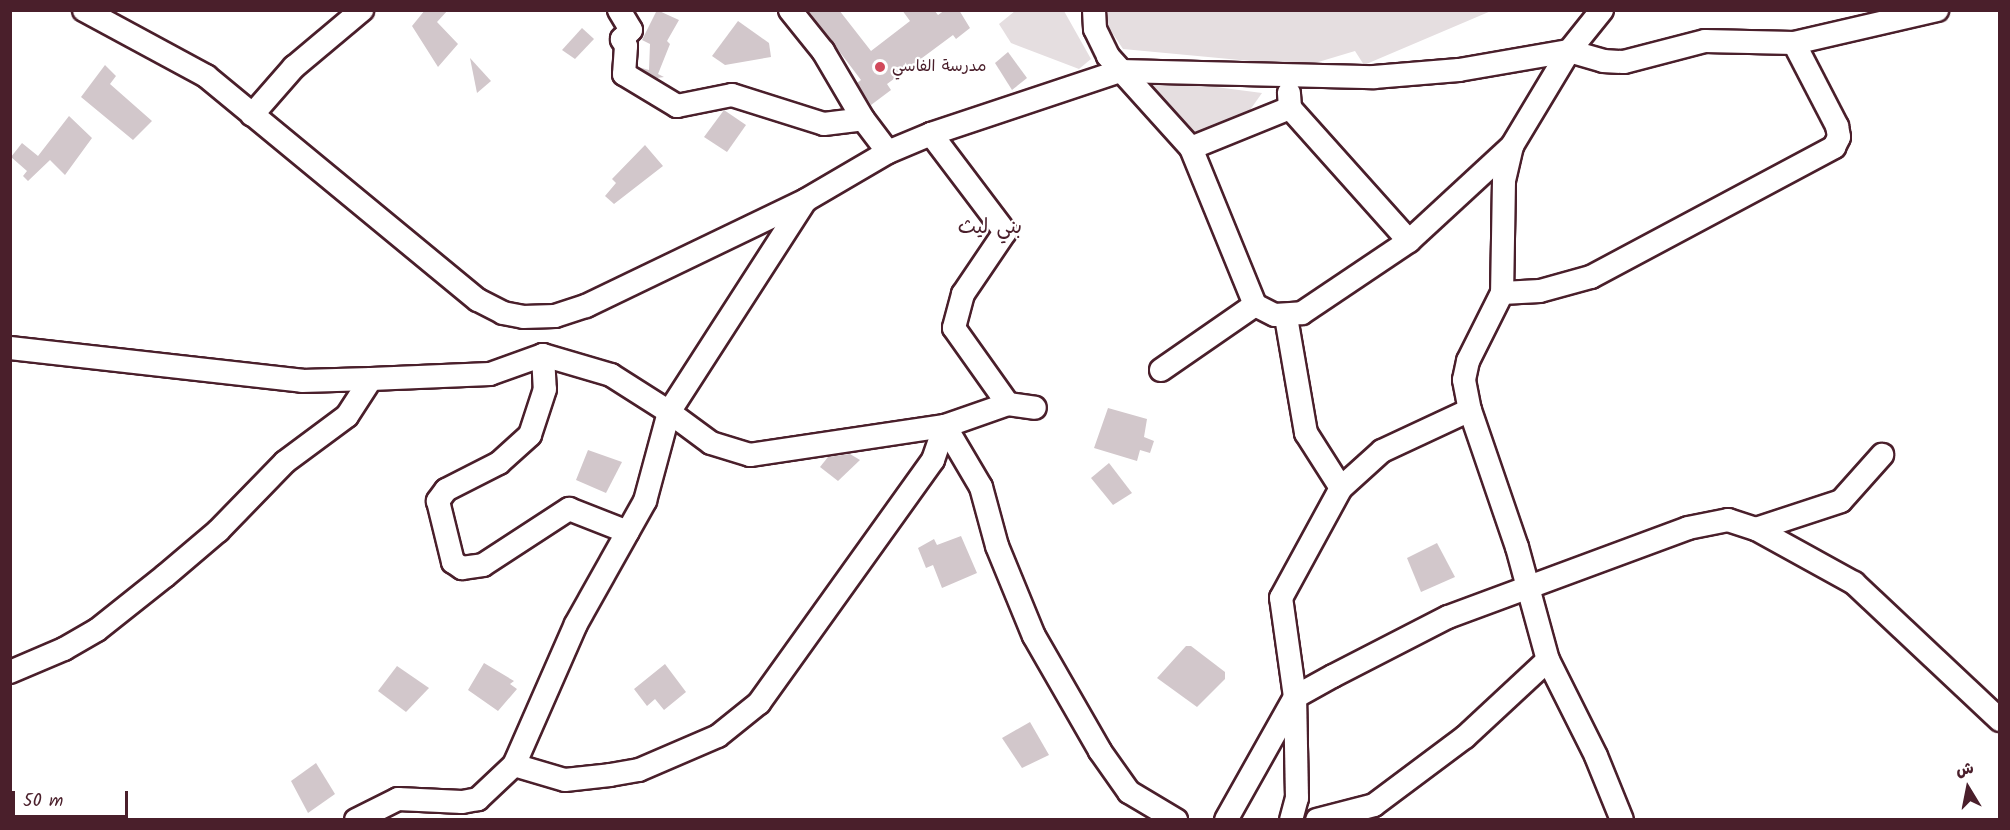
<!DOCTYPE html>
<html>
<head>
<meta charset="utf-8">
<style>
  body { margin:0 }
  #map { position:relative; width:2010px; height:830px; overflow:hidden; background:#fff; font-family:Kalam,"Playpen Sans Arabic",sans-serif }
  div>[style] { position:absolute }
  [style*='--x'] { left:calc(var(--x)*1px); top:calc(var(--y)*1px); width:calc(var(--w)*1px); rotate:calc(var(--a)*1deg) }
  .green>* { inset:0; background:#e5dee0 }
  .building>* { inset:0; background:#d2c7cb }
  .roads { filter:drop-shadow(2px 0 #4a1f2b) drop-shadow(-2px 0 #4a1f2b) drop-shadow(0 2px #4a1f2b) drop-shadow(0 -2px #4a1f2b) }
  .minor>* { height:22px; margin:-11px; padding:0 11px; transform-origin:11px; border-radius:11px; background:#fff }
  .dots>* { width:16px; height:16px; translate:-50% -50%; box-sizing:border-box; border:3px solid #fff; border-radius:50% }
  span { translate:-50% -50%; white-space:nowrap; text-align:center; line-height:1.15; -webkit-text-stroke:4.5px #fff; paint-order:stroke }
  .poi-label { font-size:16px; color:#4a1f2b }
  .left { translate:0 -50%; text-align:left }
  .quarter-label { font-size:20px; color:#4a1f2b }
  .frame { position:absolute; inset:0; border:12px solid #4a1f2b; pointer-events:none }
  .north { position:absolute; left:1938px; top:758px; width:60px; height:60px; -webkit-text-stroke:4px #fff; paint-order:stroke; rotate:350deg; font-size:16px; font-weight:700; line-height:24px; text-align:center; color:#4a1f2b }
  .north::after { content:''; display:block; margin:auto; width:21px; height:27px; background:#4a1f2b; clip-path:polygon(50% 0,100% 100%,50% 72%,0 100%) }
  .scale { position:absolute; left:12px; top:791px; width:116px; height:27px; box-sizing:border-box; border:3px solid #4a1f2b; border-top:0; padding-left:8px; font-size:18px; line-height:21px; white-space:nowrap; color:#4a1f2b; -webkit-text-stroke:4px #fff; paint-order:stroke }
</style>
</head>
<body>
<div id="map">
  <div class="green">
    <i style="clip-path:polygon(1015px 11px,1064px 11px,1091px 59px,1079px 69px,1011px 43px,999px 24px)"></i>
    <i style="clip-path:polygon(1105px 11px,1491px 11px,1364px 65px,1355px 51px,1305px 66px,1123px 49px,1105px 22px)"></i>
    <i style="clip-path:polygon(1124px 75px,1262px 93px,1245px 117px,1200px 133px,1181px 131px)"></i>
  </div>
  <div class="building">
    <i style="clip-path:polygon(425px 10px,448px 10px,437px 22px,458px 44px,438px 67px,412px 26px)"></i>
    <i style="clip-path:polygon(657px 10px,679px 20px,667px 41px,670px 44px,658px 74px,664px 77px,657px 78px,638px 67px,649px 70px,650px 44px,642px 40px)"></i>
    <i style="clip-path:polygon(808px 10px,839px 10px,871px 51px,910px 21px,902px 10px,934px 10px,938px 15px,945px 10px,959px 10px,970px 28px,956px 39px,953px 35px,887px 84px,891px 90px,871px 105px,857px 83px,861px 80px)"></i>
    <i style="clip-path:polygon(738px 21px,769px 43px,771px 57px,725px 65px,712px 56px)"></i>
    <i style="clip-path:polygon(582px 28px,594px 39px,575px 59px,562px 50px)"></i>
    <i style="clip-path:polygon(1008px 52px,1027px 78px,1012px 90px,995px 63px)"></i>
    <i style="clip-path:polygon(470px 58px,491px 81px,477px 93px)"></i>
    <i style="clip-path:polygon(105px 65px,116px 76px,110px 84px,152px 121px,133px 140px,81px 97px)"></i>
    <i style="clip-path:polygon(724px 110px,746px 125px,727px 152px,704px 137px)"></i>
    <i style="clip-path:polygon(69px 116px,92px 138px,65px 175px,50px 160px,28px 181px,23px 176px,27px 171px,11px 157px,22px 143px,38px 156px)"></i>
    <i style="clip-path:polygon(645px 145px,663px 166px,614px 204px,605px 196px,616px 183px,612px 179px)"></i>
    <i style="clip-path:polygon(1108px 408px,1147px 419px,1144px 437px,1154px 441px,1150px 453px,1140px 450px,1137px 461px,1094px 448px)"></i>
    <i style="clip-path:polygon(588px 450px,622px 462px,606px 493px,576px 480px)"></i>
    <i style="clip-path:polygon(850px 454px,860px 460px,838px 481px,820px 467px,828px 457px)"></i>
    <i style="clip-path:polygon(1109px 463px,1132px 493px,1113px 505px,1091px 478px)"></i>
    <i style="clip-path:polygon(961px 536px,977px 573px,942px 588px,933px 565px,926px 568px,918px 548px,934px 539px,937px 545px)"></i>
    <i style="clip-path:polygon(1437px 543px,1455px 577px,1421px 592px,1407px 558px)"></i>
    <i style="clip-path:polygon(1186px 646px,1191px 646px,1225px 672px,1225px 679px,1197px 707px,1157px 678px)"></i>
    <i style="clip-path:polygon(484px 663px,514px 681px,510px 684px,517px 689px,498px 711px,468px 690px)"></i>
    <i style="clip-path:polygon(665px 664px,686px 692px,664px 710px,655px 699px,647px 706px,634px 689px)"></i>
    <i style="clip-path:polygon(397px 666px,429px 688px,406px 712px,378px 691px)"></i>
    <i style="clip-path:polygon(1030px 722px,1049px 755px,1022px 768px,1002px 738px)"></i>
    <i style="clip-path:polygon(316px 763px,335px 794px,308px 813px,291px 781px)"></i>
  </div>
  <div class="roads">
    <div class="minor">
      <i style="--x:84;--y:10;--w:139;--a:28.4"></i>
      <i style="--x:206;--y:76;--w:352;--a:39.5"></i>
      <i style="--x:478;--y:300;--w:28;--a:27"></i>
      <i style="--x:503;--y:313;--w:20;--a:11"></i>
      <i style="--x:523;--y:317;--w:32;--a:-2"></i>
      <i style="--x:555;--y:316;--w:33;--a:-18"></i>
      <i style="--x:586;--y:306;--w:244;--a:-25.7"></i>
      <i style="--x:806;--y:200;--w:95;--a:-30.3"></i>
      <i style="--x:888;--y:152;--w:47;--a:-22.7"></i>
      <i style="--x:931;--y:134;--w:199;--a:-18.4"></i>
      <i style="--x:1120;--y:71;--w:254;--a:1.4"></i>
      <i style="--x:1374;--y:77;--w:85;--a:-4.7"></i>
      <i style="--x:1459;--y:70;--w:112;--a:-9.8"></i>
      <i style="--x:1569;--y:51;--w:35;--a:16"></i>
      <i style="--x:1603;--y:61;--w:21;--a:3"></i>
      <i style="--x:1624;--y:62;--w:84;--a:-14.5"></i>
      <i style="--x:1705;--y:41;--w:89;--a:1.3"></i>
      <i style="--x:1794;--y:43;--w:147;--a:-13"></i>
      <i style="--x:619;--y:10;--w:23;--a:59"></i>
      <i style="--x:631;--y:30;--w:13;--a:135"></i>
      <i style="--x:622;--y:39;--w:8;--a:60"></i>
      <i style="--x:626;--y:46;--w:28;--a:94"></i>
      <i style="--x:624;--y:74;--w:62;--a:31.1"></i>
      <i style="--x:677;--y:106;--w:56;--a:-11.3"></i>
      <i style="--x:732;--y:95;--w:96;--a:17.5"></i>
      <i style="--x:824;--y:124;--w:39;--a:-7"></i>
      <i style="--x:790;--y:10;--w:53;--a:51.2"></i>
      <i style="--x:823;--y:51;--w:79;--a:59.5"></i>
      <i style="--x:863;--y:119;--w:41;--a:52.9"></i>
      <i style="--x:1094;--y:10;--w:19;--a:87"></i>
      <i style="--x:1095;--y:29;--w:30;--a:64"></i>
      <i style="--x:1108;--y:56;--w:124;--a:47.9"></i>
      <i style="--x:1191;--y:148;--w:170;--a:67.8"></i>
      <i style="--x:1602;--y:10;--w:53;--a:128.8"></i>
      <i style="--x:1569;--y:51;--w:111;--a:121"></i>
      <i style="--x:1512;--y:146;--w:36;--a:103"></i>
      <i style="--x:1504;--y:181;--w:112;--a:91"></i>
      <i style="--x:1502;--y:293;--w:76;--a:116.6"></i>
      <i style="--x:1468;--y:361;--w:19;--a:102"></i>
      <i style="--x:1464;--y:380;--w:31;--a:79"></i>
      <i style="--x:1470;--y:410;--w:145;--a:71.1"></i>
      <i style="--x:1517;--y:547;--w:117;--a:74.7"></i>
      <i style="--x:1548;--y:660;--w:107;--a:63.4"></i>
      <i style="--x:1596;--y:756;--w:69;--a:67.9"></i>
      <i style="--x:1290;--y:108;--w:178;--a:48.2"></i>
      <i style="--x:252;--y:115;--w:64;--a:-48.8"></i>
      <i style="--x:294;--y:67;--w:89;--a:-40"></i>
      <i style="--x:931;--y:134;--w:123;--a:52.9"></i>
      <i style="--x:1005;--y:232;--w:75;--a:124.1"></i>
      <i style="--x:963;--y:294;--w:35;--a:105"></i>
      <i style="--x:954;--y:328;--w:93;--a:54.6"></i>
      <i style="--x:1191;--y:148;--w:107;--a:-22"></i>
      <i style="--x:1290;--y:108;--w:15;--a:-94"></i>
      <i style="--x:805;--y:201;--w:251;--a:122.8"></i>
      <i style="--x:669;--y:412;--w:52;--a:36.4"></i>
      <i style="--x:711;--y:443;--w:41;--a:17.1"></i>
      <i style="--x:750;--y:455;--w:197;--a:-8.5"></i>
      <i style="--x:945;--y:426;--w:71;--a:59.5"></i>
      <i style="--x:981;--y:487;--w:61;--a:74.8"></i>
      <i style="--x:997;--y:546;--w:97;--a:67.7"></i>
      <i style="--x:1034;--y:636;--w:133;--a:60.1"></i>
      <i style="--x:1100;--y:751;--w:50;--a:54.7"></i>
      <i style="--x:1129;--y:792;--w:55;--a:30.8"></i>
      <i style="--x:1502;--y:293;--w:38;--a:-3"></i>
      <i style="--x:1540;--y:291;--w:53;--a:-15.4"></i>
      <i style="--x:1591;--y:277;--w:276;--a:-28.1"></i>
      <i style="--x:1834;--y:147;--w:11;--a:-63"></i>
      <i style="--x:1839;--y:137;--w:11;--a:-100"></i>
      <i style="--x:1837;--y:126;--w:93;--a:-117.4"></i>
      <i style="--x:1286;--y:317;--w:118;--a:80.2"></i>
      <i style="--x:1306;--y:433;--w:65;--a:57.5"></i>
      <i style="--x:10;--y:348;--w:294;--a:6.4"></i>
      <i style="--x:302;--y:381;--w:69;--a:-1.7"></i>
      <i style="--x:543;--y:355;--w:34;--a:87"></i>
      <i style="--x:545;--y:389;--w:48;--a:108.1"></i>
      <i style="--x:530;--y:435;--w:42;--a:137.9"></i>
      <i style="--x:499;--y:463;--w:59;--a:153"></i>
      <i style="--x:446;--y:490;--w:14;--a:126"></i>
      <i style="--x:438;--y:501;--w:63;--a:76.2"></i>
      <i style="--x:453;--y:562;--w:11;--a:34"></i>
      <i style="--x:462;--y:568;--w:21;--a:-8"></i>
      <i style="--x:483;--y:565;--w:103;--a:-33.1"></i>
      <i style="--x:569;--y:509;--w:63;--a:21.3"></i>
      <i style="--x:1161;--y:370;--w:114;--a:-34.7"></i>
      <i style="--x:1255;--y:305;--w:22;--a:27"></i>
      <i style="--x:1275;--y:315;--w:27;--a:-4"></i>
      <i style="--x:1302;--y:313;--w:129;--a:-33.9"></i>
      <i style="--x:1409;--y:241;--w:140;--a:-42.7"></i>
      <i style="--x:1756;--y:529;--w:112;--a:28.9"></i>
      <i style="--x:1854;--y:583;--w:200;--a:43.2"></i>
      <i style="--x:10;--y:672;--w:59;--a:-23.1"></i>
      <i style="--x:64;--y:649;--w:38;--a:-30"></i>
      <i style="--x:97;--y:630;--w:87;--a:-38.5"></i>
      <i style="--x:165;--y:576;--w:70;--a:-40.3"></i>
      <i style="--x:218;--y:531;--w:96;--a:-45.8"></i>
      <i style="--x:285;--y:462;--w:77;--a:-36.6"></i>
      <i style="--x:347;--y:416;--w:44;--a:-57"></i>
      <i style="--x:371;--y:379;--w:119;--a:-2.4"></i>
      <i style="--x:490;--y:374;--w:56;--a:-19.7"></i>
      <i style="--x:543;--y:355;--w:71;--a:16.4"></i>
      <i style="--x:611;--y:375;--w:69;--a:32.5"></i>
      <i style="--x:669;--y:412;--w:92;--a:105.1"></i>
      <i style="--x:645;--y:501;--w:141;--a:119.3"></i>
      <i style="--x:576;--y:624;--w:154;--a:113.7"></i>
      <i style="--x:514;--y:765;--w:50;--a:136.6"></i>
      <i style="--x:478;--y:799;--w:16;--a:169"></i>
      <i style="--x:462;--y:802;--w:64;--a:-177.3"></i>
      <i style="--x:398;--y:799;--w:47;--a:153.4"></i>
      <i style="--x:514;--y:765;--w:53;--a:16.4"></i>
      <i style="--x:565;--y:780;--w:45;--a:-6.3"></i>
      <i style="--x:610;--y:775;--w:29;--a:-10"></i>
      <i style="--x:639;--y:770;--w:86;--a:-23.3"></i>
      <i style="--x:718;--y:736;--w:53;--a:-38.8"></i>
      <i style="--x:759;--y:703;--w:299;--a:-54.4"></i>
      <i style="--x:933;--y:460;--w:36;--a:-71"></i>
      <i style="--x:945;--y:426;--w:67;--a:-19.2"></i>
      <i style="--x:1008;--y:404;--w:27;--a:8"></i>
      <i style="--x:1226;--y:820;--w:141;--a:-60.7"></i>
      <i style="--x:1295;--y:697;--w:43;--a:-28.9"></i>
      <i style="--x:1333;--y:676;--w:129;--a:-27.2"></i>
      <i style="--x:1448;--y:617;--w:256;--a:-20.3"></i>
      <i style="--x:1688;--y:528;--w:41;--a:-11.3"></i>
      <i style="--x:1728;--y:520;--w:29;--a:18"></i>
      <i style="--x:1756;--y:529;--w:89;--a:-18.2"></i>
      <i style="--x:1841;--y:501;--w:62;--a:-48.3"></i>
      <i style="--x:1291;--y:820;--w:23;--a:-75"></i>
      <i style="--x:1297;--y:798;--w:101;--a:-91.1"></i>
      <i style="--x:1295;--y:697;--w:100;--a:-98"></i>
      <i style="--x:1281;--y:598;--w:125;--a:-61.4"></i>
      <i style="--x:1341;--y:488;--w:55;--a:-42.1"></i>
      <i style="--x:1382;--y:451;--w:97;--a:-25"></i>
      <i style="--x:1317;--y:820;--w:59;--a:-14.7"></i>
      <i style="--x:1374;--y:805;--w:114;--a:-36.8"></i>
      <i style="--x:1465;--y:737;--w:113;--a:-42.9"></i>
    </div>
  </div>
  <div class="dots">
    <i style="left:880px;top:67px;background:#d1495b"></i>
  </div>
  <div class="poi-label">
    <span class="left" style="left:892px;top:67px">مدرسة الفاسي</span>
  </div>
  <div class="quarter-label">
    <span style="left:990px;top:228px">بني ليث</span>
  </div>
  <div class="frame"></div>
  <div class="north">ش</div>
  <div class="scale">50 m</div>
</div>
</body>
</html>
